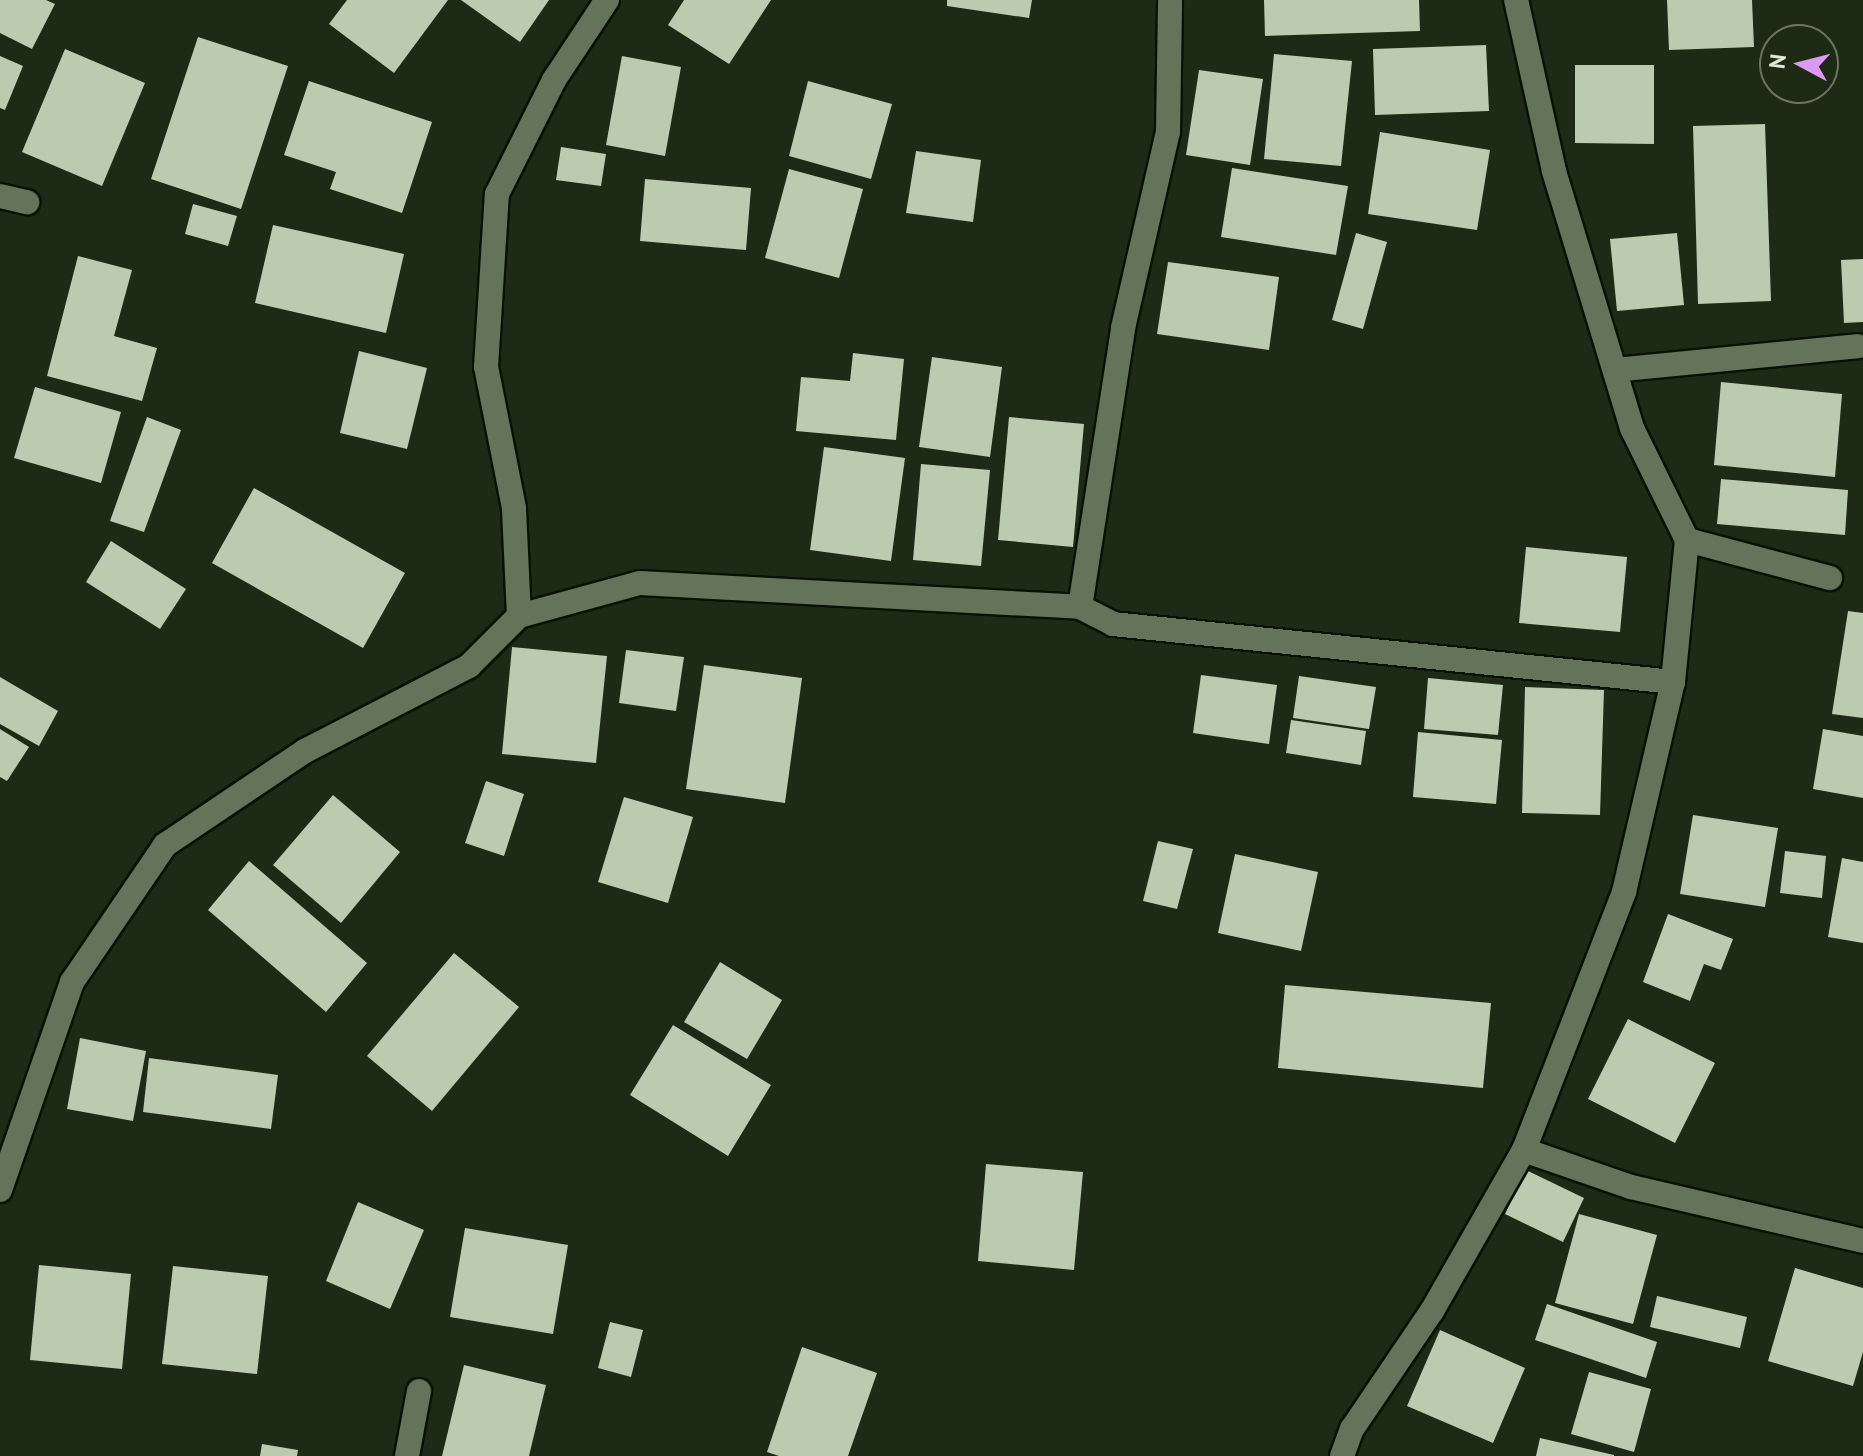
<!DOCTYPE html>
<html>
<head>
<meta charset="utf-8">
<style>
  body { margin:0 }
  #map { position:relative; width:1863px; height:1456px; overflow:hidden; background:#1d2a15; font-family:"PT Sans",sans-serif }
  div>[style] { position:absolute }
  [style*='--x'] { left:calc(var(--x)*1px); top:calc(var(--y)*1px); width:calc(var(--w)*1px); rotate:calc(var(--a)*1deg) }
  .building>* { inset:0; background:#bacbb0 }
  .roads { filter:drop-shadow(2px 0 #071302) drop-shadow(-2px 0 #071302) drop-shadow(0 2px #071302) drop-shadow(0 -2px #071302) }
  .street>* { height:24px; margin:-12px; padding:0 12px; transform-origin:12px; border-radius:12px; background:#64745b }
  span { translate:-50% -50%; white-space:nowrap; text-align:center; line-height:1.15; -webkit-text-stroke:8px #1d2a15; paint-order:stroke }
  .north { position:absolute; left:1759px; top:24px; width:80px; height:80px; box-sizing:border-box; background:#1d2a15; border:2px solid #6b7664; border-radius:50%; rotate:277deg; font-size:22px; font-weight:700; line-height:32px; text-align:center; color:#dfe8da }
  .north::after { content:''; display:block; margin:auto; width:28px; height:36px; background:#dc99f4; clip-path:polygon(50% 0,100% 100%,50% 72%,0 100%) }
</style>
</head>
<body>
<div id="map">
  <div class="building">
    <i style="clip-path:polygon(0 0,46px 0,55px 4px,32px 49px,0 33px)"></i>
    <i style="clip-path:polygon(347px 0,448px 0,394px 73px,329px 24px)"></i>
    <i style="clip-path:polygon(461px 0,549px 0,520px 42px)"></i>
    <i style="clip-path:polygon(684px 0,771px 0,729px 64px,668px 25px)"></i>
    <i style="clip-path:polygon(947px 0,1032px 0,1029px 18px,947px 6px)"></i>
    <i style="clip-path:polygon(1264px 0,1419px 0,1420px 31px,1265px 36px)"></i>
    <i style="clip-path:polygon(1667px 0,1752px 0,1754px 47px,1669px 50px)"></i>
    <i style="clip-path:polygon(198px 37px,288px 66px,241px 209px,151px 179px)"></i>
    <i style="clip-path:polygon(1486px 45px,1489px 111px,1375px 115px,1373px 49px)"></i>
    <i style="clip-path:polygon(65px 49px,145px 83px,102px 186px,22px 152px)"></i>
    <i style="clip-path:polygon(1274px 54px,1352px 61px,1341px 166px,1264px 159px)"></i>
    <i style="clip-path:polygon(0 56px,23px 66px,5px 110px,0 108px)"></i>
    <i style="clip-path:polygon(622px 56px,681px 67px,665px 156px,606px 145px)"></i>
    <i style="clip-path:polygon(1575px 65px,1654px 65px,1654px 144px,1575px 143px)"></i>
    <i style="clip-path:polygon(1199px 70px,1263px 79px,1250px 165px,1186px 155px)"></i>
    <i style="clip-path:polygon(309px 81px,432px 122px,402px 213px,330px 189px,336px 172px,284px 155px)"></i>
    <i style="clip-path:polygon(808px 81px,892px 104px,871px 179px,789px 156px)"></i>
    <i style="clip-path:polygon(1765px 124px,1771px 301px,1698px 304px,1693px 126px)"></i>
    <i style="clip-path:polygon(1380px 132px,1490px 150px,1477px 230px,1368px 214px)"></i>
    <i style="clip-path:polygon(561px 147px,606px 154px,601px 186px,556px 180px)"></i>
    <i style="clip-path:polygon(916px 151px,981px 160px,973px 222px,906px 213px)"></i>
    <i style="clip-path:polygon(1232px 168px,1348px 186px,1336px 255px,1221px 237px)"></i>
    <i style="clip-path:polygon(789px 169px,863px 189px,839px 278px,765px 258px)"></i>
    <i style="clip-path:polygon(645px 179px,751px 188px,746px 250px,640px 241px)"></i>
    <i style="clip-path:polygon(193px 204px,237px 216px,228px 246px,185px 234px)"></i>
    <i style="clip-path:polygon(273px 225px,404px 254px,386px 333px,255px 303px)"></i>
    <i style="clip-path:polygon(1356px 233px,1387px 242px,1363px 329px,1332px 320px)"></i>
    <i style="clip-path:polygon(1677px 233px,1684px 305px,1617px 311px,1610px 239px)"></i>
    <i style="clip-path:polygon(78px 256px,132px 270px,114px 336px,157px 348px,142px 401px,47px 376px)"></i>
    <i style="clip-path:polygon(1863px 259px,1863px 322px,1844px 323px,1841px 260px)"></i>
    <i style="clip-path:polygon(1168px 262px,1279px 277px,1269px 350px,1157px 334px)"></i>
    <i style="clip-path:polygon(359px 351px,427px 368px,407px 449px,340px 433px)"></i>
    <i style="clip-path:polygon(853px 353px,904px 359px,896px 440px,796px 431px,801px 377px,850px 381px)"></i>
    <i style="clip-path:polygon(932px 357px,1002px 367px,990px 457px,919px 447px)"></i>
    <i style="clip-path:polygon(1721px 382px,1842px 394px,1835px 477px,1714px 465px)"></i>
    <i style="clip-path:polygon(35px 387px,121px 412px,101px 483px,14px 458px)"></i>
    <i style="clip-path:polygon(147px 417px,181px 430px,144px 532px,110px 521px)"></i>
    <i style="clip-path:polygon(1009px 417px,1084px 424px,1073px 547px,998px 540px)"></i>
    <i style="clip-path:polygon(824px 447px,905px 458px,891px 561px,810px 550px)"></i>
    <i style="clip-path:polygon(921px 464px,990px 470px,981px 566px,913px 560px)"></i>
    <i style="clip-path:polygon(1721px 479px,1848px 490px,1845px 535px,1717px 524px)"></i>
    <i style="clip-path:polygon(254px 488px,405px 573px,363px 648px,212px 563px)"></i>
    <i style="clip-path:polygon(111px 541px,186px 589px,160px 629px,86px 582px)"></i>
    <i style="clip-path:polygon(1526px 547px,1627px 557px,1620px 632px,1519px 623px)"></i>
    <i style="clip-path:polygon(1848px 611px,1863px 613px,1863px 718px,1832px 714px)"></i>
    <i style="clip-path:polygon(512px 647px,607px 656px,596px 763px,502px 754px)"></i>
    <i style="clip-path:polygon(626px 650px,684px 657px,676px 711px,619px 703px)"></i>
    <i style="clip-path:polygon(704px 665px,802px 678px,785px 803px,686px 789px)"></i>
    <i style="clip-path:polygon(1201px 675px,1277px 685px,1269px 744px,1193px 733px)"></i>
    <i style="clip-path:polygon(1299px 676px,1376px 687px,1369px 729px,1293px 718px)"></i>
    <i style="clip-path:polygon(0 677px,58px 711px,39px 746px,0 724px)"></i>
    <i style="clip-path:polygon(1428px 678px,1503px 685px,1498px 735px,1424px 729px)"></i>
    <i style="clip-path:polygon(1525px 687px,1604px 690px,1600px 815px,1522px 813px)"></i>
    <i style="clip-path:polygon(1291px 720px,1366px 731px,1361px 765px,1286px 753px)"></i>
    <i style="clip-path:polygon(0 729px,29px 747px,7px 781px,0 777px)"></i>
    <i style="clip-path:polygon(1823px 729px,1863px 736px,1863px 798px,1813px 789px)"></i>
    <i style="clip-path:polygon(1418px 732px,1502px 740px,1496px 804px,1413px 797px)"></i>
    <i style="clip-path:polygon(486px 781px,524px 794px,504px 856px,465px 843px)"></i>
    <i style="clip-path:polygon(333px 795px,400px 852px,341px 923px,273px 865px)"></i>
    <i style="clip-path:polygon(624px 797px,693px 817px,668px 903px,598px 882px)"></i>
    <i style="clip-path:polygon(1693px 815px,1778px 828px,1765px 907px,1680px 894px)"></i>
    <i style="clip-path:polygon(1158px 841px,1193px 849px,1177px 909px,1143px 901px)"></i>
    <i style="clip-path:polygon(1785px 851px,1826px 856px,1822px 898px,1780px 893px)"></i>
    <i style="clip-path:polygon(1235px 854px,1318px 872px,1301px 951px,1218px 933px)"></i>
    <i style="clip-path:polygon(1842px 858px,1863px 862px,1863px 943px,1828px 937px)"></i>
    <i style="clip-path:polygon(249px 861px,367px 963px,326px 1012px,208px 910px)"></i>
    <i style="clip-path:polygon(1668px 914px,1733px 939px,1721px 970px,1704px 964px,1690px 1001px,1643px 982px)"></i>
    <i style="clip-path:polygon(454px 953px,519px 1007px,432px 1111px,367px 1056px)"></i>
    <i style="clip-path:polygon(720px 962px,782px 1000px,747px 1059px,684px 1022px)"></i>
    <i style="clip-path:polygon(1285px 985px,1491px 1003px,1483px 1088px,1278px 1068px)"></i>
    <i style="clip-path:polygon(1628px 1019px,1715px 1063px,1675px 1143px,1588px 1099px)"></i>
    <i style="clip-path:polygon(673px 1025px,771px 1085px,728px 1156px,630px 1095px)"></i>
    <i style="clip-path:polygon(80px 1038px,146px 1051px,133px 1121px,67px 1109px)"></i>
    <i style="clip-path:polygon(149px 1058px,278px 1075px,271px 1129px,143px 1112px)"></i>
    <i style="clip-path:polygon(986px 1164px,1083px 1172px,1074px 1270px,978px 1261px)"></i>
    <i style="clip-path:polygon(1526px 1170px,1584px 1198px,1563px 1242px,1505px 1214px)"></i>
    <i style="clip-path:polygon(358px 1202px,424px 1230px,390px 1309px,326px 1281px)"></i>
    <i style="clip-path:polygon(1579px 1214px,1657px 1235px,1633px 1324px,1555px 1303px)"></i>
    <i style="clip-path:polygon(465px 1228px,568px 1245px,553px 1334px,450px 1317px)"></i>
    <i style="clip-path:polygon(39px 1265px,131px 1274px,122px 1369px,30px 1360px)"></i>
    <i style="clip-path:polygon(173px 1266px,268px 1276px,257px 1374px,162px 1364px)"></i>
    <i style="clip-path:polygon(1795px 1268px,1863px 1288px,1863px 1352px,1853px 1386px,1768px 1361px)"></i>
    <i style="clip-path:polygon(1657px 1296px,1747px 1317px,1740px 1348px,1650px 1327px)"></i>
    <i style="clip-path:polygon(1547px 1304px,1657px 1342px,1646px 1378px,1535px 1340px)"></i>
    <i style="clip-path:polygon(610px 1322px,643px 1330px,631px 1377px,598px 1368px)"></i>
    <i style="clip-path:polygon(1440px 1330px,1525px 1368px,1493px 1443px,1407px 1406px)"></i>
    <i style="clip-path:polygon(802px 1347px,877px 1373px,848px 1456px,779px 1456px,767px 1452px)"></i>
    <i style="clip-path:polygon(464px 1365px,546px 1385px,529px 1456px,442px 1456px)"></i>
    <i style="clip-path:polygon(1589px 1372px,1651px 1389px,1634px 1452px,1571px 1434px)"></i>
    <i style="clip-path:polygon(1540px 1438px,1614px 1455px,1614px 1456px,1536px 1456px)"></i>
    <i style="clip-path:polygon(262px 1444px,298px 1450px,297px 1456px,260px 1456px)"></i>
  </div>
  <div class="roads">
    <div class="street">
      <i style="--x:0;--y:196;--w:28;--a:13"></i>
      <i style="--x:1615;--y:370;--w:244;--a:-5.6"></i>
      <i style="--x:1687;--y:540;--w:148;--a:14.9"></i>
      <i style="--x:1080;--y:607;--w:282;--a:-81.2"></i>
      <i style="--x:1123;--y:328;--w:201;--a:-77.1"></i>
      <i style="--x:1168;--y:132;--w:132;--a:-89.1"></i>
      <i style="--x:519;--y:616;--w:125;--a:-15.3"></i>
      <i style="--x:640;--y:583;--w:441;--a:3.1"></i>
      <i style="--x:1080;--y:607;--w:37;--a:27"></i>
      <i style="--x:1113;--y:624;--w:563;--a:5.91"></i>
      <i style="--x:1524;--y:1150;--w:113;--a:19.1"></i>
      <i style="--x:1631;--y:1187;--w:238;--a:13.1"></i>
      <i style="--x:0;--y:1190;--w:220;--a:-70.9"></i>
      <i style="--x:72;--y:982;--w:166;--a:-55.8"></i>
      <i style="--x:165;--y:845;--w:169;--a:-33.9"></i>
      <i style="--x:305;--y:751;--w:185;--a:-27.4"></i>
      <i style="--x:469;--y:666;--w:71;--a:-45"></i>
      <i style="--x:519;--y:616;--w:108;--a:-92.7"></i>
      <i style="--x:514;--y:508;--w:144;--a:-101.2"></i>
      <i style="--x:486;--y:367;--w:173;--a:-86.4"></i>
      <i style="--x:497;--y:194;--w:127;--a:-63.4"></i>
      <i style="--x:554;--y:80;--w:96;--a:-56.5"></i>
      <i style="--x:407;--y:1456;--w:66;--a:-79.5"></i>
      <i style="--x:1342;--y:1456;--w:29;--a:-70"></i>
      <i style="--x:1352;--y:1429;--w:143;--a:-55.9"></i>
      <i style="--x:1432;--y:1311;--w:185;--a:-60.3"></i>
      <i style="--x:1524;--y:1150;--w:277;--a:-68.8"></i>
      <i style="--x:1624;--y:892;--w:216;--a:-76.9"></i>
      <i style="--x:1673;--y:682;--w:143;--a:-84.4"></i>
      <i style="--x:1687;--y:540;--w:125;--a:-116.2"></i>
      <i style="--x:1632;--y:428;--w:269;--a:-106.9"></i>
      <i style="--x:1554;--y:171;--w:175;--a:-102.5"></i>
    </div>
  </div>
  <div class="north">N</div>
</div>
</body>
</html>
